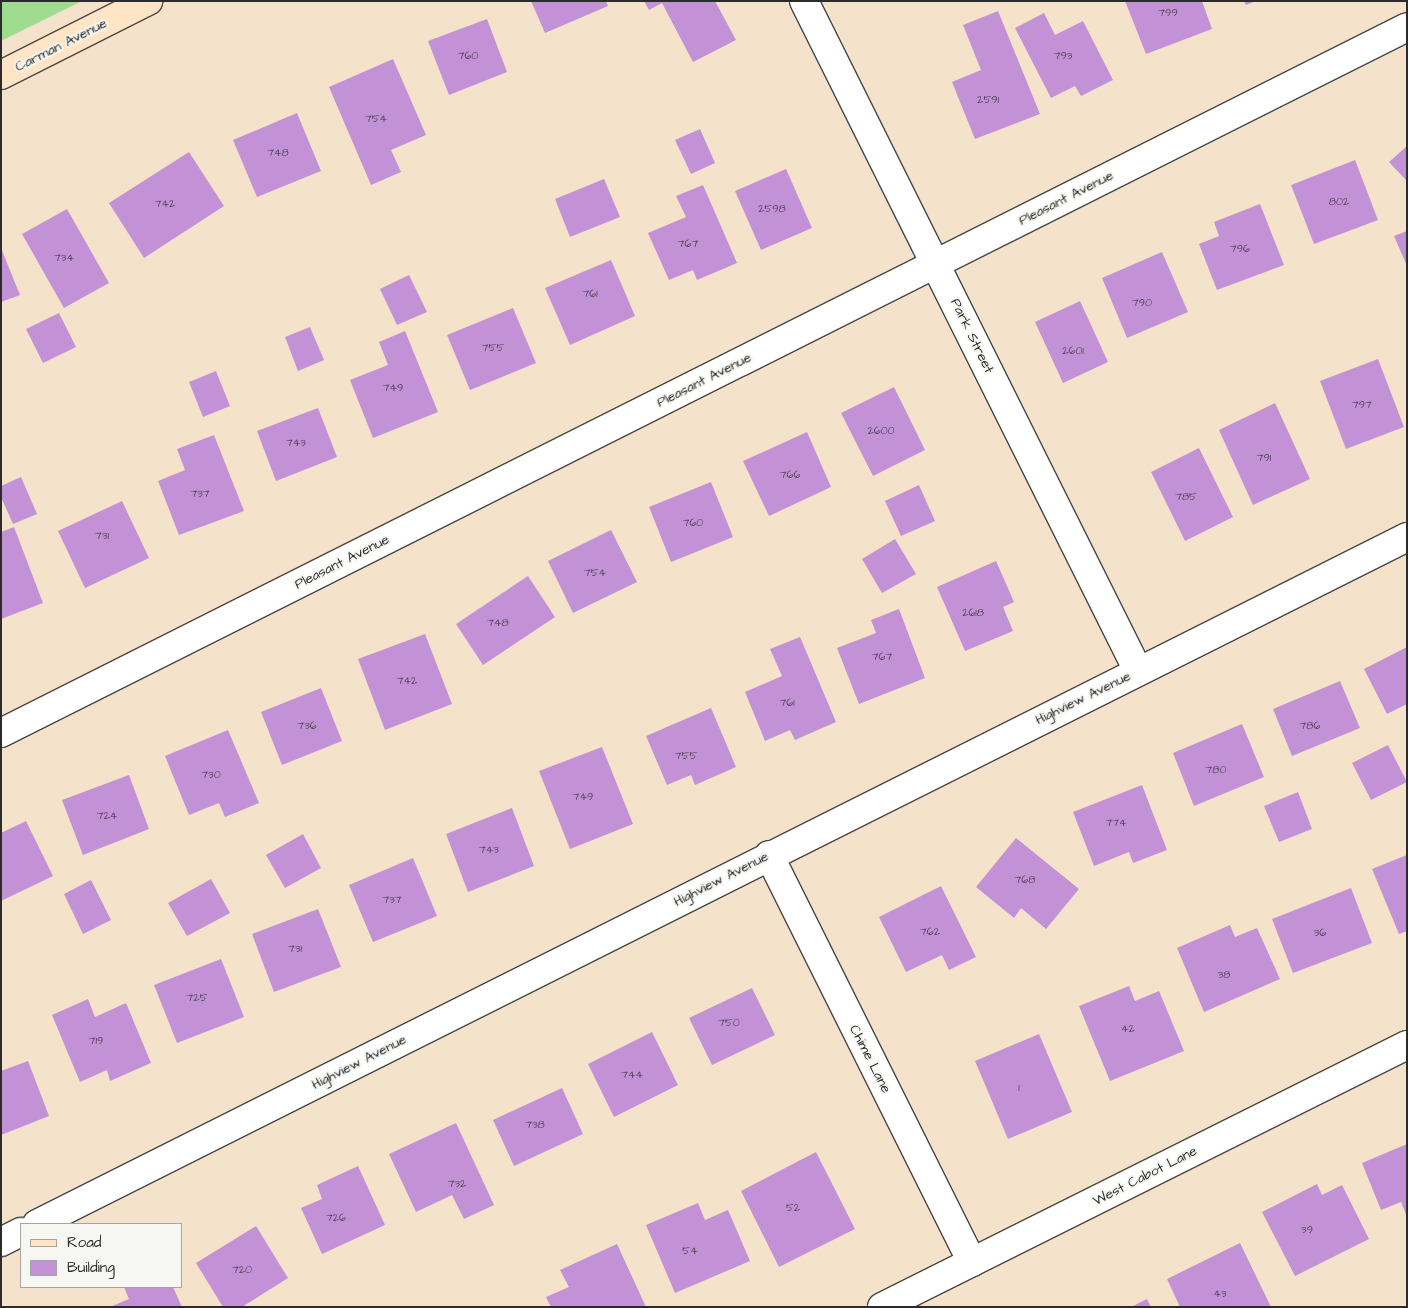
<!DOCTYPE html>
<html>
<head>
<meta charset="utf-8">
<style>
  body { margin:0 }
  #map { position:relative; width:1408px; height:1308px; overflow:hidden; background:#f4e2cb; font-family:"Architects Daughter",sans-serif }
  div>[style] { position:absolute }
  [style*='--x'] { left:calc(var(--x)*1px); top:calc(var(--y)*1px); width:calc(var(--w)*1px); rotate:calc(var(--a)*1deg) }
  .green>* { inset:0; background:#a0dc90 }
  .building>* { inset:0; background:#c392d6 }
  .roads { filter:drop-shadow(1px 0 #494643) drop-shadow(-1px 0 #494643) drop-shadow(0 1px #494643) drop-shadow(0 -1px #494643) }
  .street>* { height:28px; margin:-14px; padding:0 14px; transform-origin:14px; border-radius:14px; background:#fff }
  .secondary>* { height:28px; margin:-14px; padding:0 14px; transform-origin:14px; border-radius:14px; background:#ffe4c6 }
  span { translate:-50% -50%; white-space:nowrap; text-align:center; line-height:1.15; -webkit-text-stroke:4px #f6f6f2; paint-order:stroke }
  .number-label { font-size:11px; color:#514556 }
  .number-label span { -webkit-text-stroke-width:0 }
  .street-label { font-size:14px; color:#2b2b2b }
  .frame { position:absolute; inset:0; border:2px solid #2b2b2b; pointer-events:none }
  .legend { position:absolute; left:20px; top:1223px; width:162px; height:65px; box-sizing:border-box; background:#f6f6f2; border:1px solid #a5a5a2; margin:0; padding:6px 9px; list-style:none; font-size:15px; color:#2b2b2b }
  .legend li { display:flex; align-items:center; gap:10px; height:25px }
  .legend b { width:25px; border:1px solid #a5a5a2 }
</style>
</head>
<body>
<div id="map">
  <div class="green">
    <i style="clip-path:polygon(1px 1px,82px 1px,1px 41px)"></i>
  </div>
  <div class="building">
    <i style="clip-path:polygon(531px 1px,606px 1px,608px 6px,545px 33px)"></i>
    <i style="clip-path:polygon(644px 1px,715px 1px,736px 40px,693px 62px,662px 3px,649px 10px)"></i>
    <i style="clip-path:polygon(1125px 1px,1202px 1px,1212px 29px,1146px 54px)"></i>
    <i style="clip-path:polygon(1244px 1px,1256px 1px,1246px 5px)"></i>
    <i style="clip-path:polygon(998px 11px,1040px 114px,975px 139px,952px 82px,981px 70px,963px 25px)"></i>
    <i style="clip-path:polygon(1044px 13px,1055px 35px,1083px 21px,1113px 80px,1081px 96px,1075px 86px,1051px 98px,1015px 28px)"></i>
    <i style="clip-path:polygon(487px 19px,507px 72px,449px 95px,428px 41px)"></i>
    <i style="clip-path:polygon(393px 59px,426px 135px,391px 150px,401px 172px,371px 185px,329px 87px)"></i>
    <i style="clip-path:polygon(297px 113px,321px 171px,257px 197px,233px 140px)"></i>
    <i style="clip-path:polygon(700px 129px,715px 163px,691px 174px,675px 140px)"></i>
    <i style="clip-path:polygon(1407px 146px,1407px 181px,1389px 162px)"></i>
    <i style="clip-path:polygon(189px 152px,224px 206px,144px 258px,109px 203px)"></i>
    <i style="clip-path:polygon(1355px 160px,1378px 220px,1314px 244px,1291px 185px)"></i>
    <i style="clip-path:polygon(786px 169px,812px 228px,761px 250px,735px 191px)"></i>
    <i style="clip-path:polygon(604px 179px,620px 217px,570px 237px,555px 199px)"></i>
    <i style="clip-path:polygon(703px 185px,737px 263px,697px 280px,693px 270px,669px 280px,648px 233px,686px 217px,676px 196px)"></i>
    <i style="clip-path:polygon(1260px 204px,1284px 265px,1217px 290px,1199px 244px,1219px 236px,1214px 222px)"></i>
    <i style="clip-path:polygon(67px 209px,109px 283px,64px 308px,22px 234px)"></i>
    <i style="clip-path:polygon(1407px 231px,1407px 266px,1394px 236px)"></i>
    <i style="clip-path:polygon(1px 248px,20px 295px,1px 302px)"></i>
    <i style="clip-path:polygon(1162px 252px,1188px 312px,1127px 338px,1102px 278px)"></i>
    <i style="clip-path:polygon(611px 260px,635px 316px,570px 345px,545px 288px)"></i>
    <i style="clip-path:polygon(409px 275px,427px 312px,397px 325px,380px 289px)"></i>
    <i style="clip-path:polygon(1080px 301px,1108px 362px,1063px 383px,1035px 322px)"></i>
    <i style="clip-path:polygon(513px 308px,536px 363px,470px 390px,447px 335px)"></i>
    <i style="clip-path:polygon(59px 313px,76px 347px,43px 363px,26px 329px)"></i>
    <i style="clip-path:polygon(310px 327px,324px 360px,298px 371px,285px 337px)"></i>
    <i style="clip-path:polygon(405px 331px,438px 412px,373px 438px,350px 380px,388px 365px,379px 342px)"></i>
    <i style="clip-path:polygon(1378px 359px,1404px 427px,1346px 449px,1320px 381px)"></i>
    <i style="clip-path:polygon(216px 371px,230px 406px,203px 417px,189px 382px)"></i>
    <i style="clip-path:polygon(894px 387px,925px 450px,873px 476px,841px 413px)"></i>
    <i style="clip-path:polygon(1275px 403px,1310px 479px,1253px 505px,1219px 430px)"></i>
    <i style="clip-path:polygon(318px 408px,337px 457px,276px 481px,257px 431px)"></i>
    <i style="clip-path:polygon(807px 432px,831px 487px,769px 516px,743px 461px)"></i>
    <i style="clip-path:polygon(214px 435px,244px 511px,179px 535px,158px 481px,185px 470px,177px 449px)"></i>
    <i style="clip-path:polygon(1199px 448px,1233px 517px,1185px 541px,1151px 472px)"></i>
    <i style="clip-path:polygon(21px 477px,37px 514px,13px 524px,1px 497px,1px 486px)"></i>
    <i style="clip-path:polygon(711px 482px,733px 537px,671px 562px,649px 507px)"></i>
    <i style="clip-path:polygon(919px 485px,935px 521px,901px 536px,885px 501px)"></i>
    <i style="clip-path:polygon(122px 501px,149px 558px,85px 588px,58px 531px)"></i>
    <i style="clip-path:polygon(14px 527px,43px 603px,1px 619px,1px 532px)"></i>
    <i style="clip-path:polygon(611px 530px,637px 582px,573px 613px,548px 561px)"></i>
    <i style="clip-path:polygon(895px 539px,916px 574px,882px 593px,862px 559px)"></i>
    <i style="clip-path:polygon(996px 561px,1014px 602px,1003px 607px,1013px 631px,965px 651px,937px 587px)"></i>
    <i style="clip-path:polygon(528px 576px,555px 617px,483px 665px,456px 624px)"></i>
    <i style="clip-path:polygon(899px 609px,925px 678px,859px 704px,837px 648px,876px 633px,871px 620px)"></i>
    <i style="clip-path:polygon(425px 634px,452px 704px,385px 730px,358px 659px)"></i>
    <i style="clip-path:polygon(800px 637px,836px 722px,795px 740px,790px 730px,765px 741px,745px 692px,782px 676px,770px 649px)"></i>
    <i style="clip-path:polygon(1407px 647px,1407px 704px,1387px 714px,1364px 669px)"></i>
    <i style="clip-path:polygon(1340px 681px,1360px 728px,1292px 756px,1273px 709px)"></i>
    <i style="clip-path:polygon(321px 688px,342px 741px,282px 765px,261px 712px)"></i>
    <i style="clip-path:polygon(711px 708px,736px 767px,695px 785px,691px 775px,667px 785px,646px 736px)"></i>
    <i style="clip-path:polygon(1242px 724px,1264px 777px,1194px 806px,1173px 753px)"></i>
    <i style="clip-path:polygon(228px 730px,259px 803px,225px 817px,219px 803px,189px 815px,165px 756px)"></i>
    <i style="clip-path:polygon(1388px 745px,1407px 782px,1371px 800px,1352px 763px)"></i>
    <i style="clip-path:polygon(602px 747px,633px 824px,570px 849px,539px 771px)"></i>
    <i style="clip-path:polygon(129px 775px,149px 829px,83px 855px,62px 800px)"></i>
    <i style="clip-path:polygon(1142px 785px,1167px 850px,1133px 863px,1129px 852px,1094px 866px,1073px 812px)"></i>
    <i style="clip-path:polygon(1298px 792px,1312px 829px,1279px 842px,1264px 806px)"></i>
    <i style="clip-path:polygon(512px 808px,534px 866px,468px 892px,446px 834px)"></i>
    <i style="clip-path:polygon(26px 821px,53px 876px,1px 901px,1px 833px)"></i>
    <i style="clip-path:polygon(303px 834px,321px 868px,285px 888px,266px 855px)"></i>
    <i style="clip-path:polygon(1016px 838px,1079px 889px,1046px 929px,1021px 908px,1014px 918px,976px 887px)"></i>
    <i style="clip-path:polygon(1407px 855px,1407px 931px,1399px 934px,1372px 869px)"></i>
    <i style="clip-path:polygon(413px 858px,437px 916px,373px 942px,349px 885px)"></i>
    <i style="clip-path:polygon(211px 879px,230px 913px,187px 936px,168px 903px)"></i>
    <i style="clip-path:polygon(91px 880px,111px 920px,83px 934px,64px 894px)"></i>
    <i style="clip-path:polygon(941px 886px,976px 957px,949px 970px,942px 955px,906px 972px,879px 917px)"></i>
    <i style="clip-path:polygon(1351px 888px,1372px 943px,1293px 973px,1272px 919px)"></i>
    <i style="clip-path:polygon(318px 909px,341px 967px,274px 992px,252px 934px)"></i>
    <i style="clip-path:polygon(1230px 925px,1235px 937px,1257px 928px,1280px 979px,1204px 1012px,1177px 948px)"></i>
    <i style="clip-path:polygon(221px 959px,244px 1017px,177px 1043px,154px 985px)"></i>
    <i style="clip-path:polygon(1129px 986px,1135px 1001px,1159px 991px,1184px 1051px,1110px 1081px,1079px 1006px)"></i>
    <i style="clip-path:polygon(752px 988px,775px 1035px,712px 1065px,689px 1018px)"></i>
    <i style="clip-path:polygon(88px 999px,95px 1017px,126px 1003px,151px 1063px,110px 1081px,107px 1070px,80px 1082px,52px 1015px)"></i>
    <i style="clip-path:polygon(652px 1032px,678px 1085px,614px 1117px,588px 1064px)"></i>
    <i style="clip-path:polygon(1039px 1034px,1072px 1112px,1008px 1139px,975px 1061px)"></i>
    <i style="clip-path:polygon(28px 1061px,49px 1116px,1px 1135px,1px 1071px)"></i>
    <i style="clip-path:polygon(562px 1088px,583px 1134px,514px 1166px,493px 1120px)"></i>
    <i style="clip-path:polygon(456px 1123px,494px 1205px,464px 1219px,452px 1195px,416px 1212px,389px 1154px)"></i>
    <i style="clip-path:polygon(1407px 1144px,1407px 1217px,1401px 1202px,1381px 1210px,1362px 1163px)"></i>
    <i style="clip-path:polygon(816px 1152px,855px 1229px,779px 1267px,741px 1191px)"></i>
    <i style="clip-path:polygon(358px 1166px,385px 1225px,322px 1254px,301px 1208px,322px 1199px,317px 1185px)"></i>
    <i style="clip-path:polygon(1317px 1184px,1322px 1195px,1342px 1185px,1369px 1239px,1295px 1276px,1262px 1212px)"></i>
    <i style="clip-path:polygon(698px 1203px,705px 1220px,728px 1210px,750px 1261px,675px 1293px,646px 1225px)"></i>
    <i style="clip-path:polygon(256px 1226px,288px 1278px,242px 1307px,223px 1307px,196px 1263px)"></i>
    <i style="clip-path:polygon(1240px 1243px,1271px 1307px,1180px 1307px,1167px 1279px)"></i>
    <i style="clip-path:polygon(617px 1244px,646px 1307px,551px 1307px,546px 1297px,569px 1287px,560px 1270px)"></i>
    <i style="clip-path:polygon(124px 1287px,173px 1287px,182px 1307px,110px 1307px,129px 1299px)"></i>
    <i style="clip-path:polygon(1147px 1299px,1151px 1307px,1131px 1307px)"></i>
  </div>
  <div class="roads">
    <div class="street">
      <i style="--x:804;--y:1;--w:749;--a:63.5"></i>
      <i style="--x:1;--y:733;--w:1573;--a:-26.66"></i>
      <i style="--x:769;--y:855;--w:455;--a:63.5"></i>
      <i style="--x:37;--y:1224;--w:1533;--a:-26.63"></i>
      <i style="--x:1;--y:1242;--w:22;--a:-27"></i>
      <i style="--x:882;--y:1307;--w:587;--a:-26.52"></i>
    </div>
    <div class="secondary">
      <i style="--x:1;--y:75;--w:165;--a:-26.7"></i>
    </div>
  </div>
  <div class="number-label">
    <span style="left:1168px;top:13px">799</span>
    <span style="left:468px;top:56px">760</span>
    <span style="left:1063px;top:56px">793</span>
    <span style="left:988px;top:100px">2591</span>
    <span style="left:376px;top:119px">754</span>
    <span style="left:278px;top:153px">748</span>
    <span style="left:1339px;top:202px">802</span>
    <span style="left:165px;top:204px">742</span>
    <span style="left:772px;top:209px">2598</span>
    <span style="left:688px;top:244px">767</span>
    <span style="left:1240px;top:249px">796</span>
    <span style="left:64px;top:258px">734</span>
    <span style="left:590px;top:294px">761</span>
    <span style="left:1142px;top:303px">790</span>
    <span style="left:493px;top:348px">755</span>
    <span style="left:1073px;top:351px">2601</span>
    <span style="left:393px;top:388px">749</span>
    <span style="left:1362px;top:405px">797</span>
    <span style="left:881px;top:431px">2600</span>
    <span style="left:296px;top:443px">743</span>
    <span style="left:1264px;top:458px">791</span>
    <span style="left:790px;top:475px">766</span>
    <span style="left:200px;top:494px">737</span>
    <span style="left:1186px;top:497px">785</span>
    <span style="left:693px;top:523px">760</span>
    <span style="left:102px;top:536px">731</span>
    <span style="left:595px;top:573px">754</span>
    <span style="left:973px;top:613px">2618</span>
    <span style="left:498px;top:623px">748</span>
    <span style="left:882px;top:657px">767</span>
    <span style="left:407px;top:681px">742</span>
    <span style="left:787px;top:703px">761</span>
    <span style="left:307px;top:726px">736</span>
    <span style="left:1310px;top:726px">786</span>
    <span style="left:686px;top:756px">755</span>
    <span style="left:1216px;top:770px">780</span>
    <span style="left:211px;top:775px">730</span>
    <span style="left:583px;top:797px">749</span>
    <span style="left:107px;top:816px">724</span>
    <span style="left:1116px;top:823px">774</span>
    <span style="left:489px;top:850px">743</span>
    <span style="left:1025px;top:880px">768</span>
    <span style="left:392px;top:900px">737</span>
    <span style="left:930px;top:932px">762</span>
    <span style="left:1320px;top:933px">36</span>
    <span style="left:295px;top:949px">731</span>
    <span style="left:1224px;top:975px">38</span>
    <span style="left:197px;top:998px">725</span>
    <span style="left:729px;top:1023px">750</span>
    <span style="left:1128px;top:1029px">42</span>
    <span style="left:96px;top:1041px">719</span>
    <span style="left:632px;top:1075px">744</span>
    <span style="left:1019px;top:1088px">1</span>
    <span style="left:535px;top:1125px">738</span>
    <span style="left:457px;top:1184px">732</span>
    <span style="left:793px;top:1208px">52</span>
    <span style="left:336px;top:1218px">726</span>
    <span style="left:1307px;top:1230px">39</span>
    <span style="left:690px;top:1251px">54</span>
    <span style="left:242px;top:1270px">720</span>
    <span style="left:1220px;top:1294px">43</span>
  </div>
  <div class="street-label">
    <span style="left:61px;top:45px;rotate:-27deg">Carman Avenue</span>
    <span style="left:1066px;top:198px;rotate:-27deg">Pleasant Avenue</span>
    <span style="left:972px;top:336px;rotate:64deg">Park Street</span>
    <span style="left:704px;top:380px;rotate:-27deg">Pleasant Avenue</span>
    <span style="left:342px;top:562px;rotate:-27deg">Pleasant Avenue</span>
    <span style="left:1083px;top:698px;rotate:-26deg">Highview Avenue</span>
    <span style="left:721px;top:879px;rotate:-27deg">Highview Avenue</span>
    <span style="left:870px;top:1059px;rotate:63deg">Chime Lane</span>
    <span style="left:359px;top:1062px;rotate:-27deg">Highview Avenue</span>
    <span style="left:1145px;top:1176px;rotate:-27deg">West Cabot Lane</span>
  </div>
  <div class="frame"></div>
  <ul class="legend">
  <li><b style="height:6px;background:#ffe4c6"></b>Road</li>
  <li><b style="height:14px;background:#c392d6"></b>Building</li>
  </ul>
</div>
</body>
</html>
